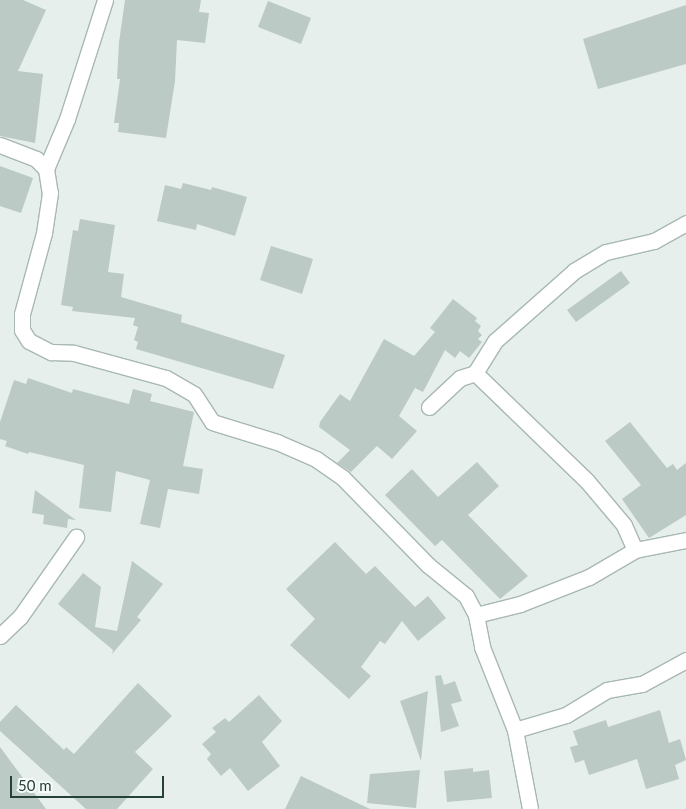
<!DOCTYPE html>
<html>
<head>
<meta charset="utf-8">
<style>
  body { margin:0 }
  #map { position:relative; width:686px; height:809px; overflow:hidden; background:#e6efeb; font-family:Lato,sans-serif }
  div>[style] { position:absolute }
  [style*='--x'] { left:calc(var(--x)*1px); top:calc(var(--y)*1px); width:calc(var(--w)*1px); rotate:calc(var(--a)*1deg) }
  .building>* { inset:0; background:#bbcac4 }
  .roads { filter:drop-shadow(1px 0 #a8b8b2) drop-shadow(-1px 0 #a8b8b2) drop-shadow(0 1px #a8b8b2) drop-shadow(0 -1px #a8b8b2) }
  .minor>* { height:15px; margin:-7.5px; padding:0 7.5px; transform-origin:7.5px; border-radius:7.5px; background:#fff }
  span { translate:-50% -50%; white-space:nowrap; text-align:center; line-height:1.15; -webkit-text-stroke:4.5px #f7fbf9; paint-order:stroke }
  .scale { position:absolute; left:10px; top:776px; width:154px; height:22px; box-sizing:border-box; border:2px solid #24423a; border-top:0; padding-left:6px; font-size:15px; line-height:18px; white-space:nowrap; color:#24423a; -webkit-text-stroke:4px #f7fbf9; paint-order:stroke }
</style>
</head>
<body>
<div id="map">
  <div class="building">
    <i style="clip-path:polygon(0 0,23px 0,46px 10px,18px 71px,43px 74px,35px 143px,0 136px)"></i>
    <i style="clip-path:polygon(125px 0,201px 0,199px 12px,209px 13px,205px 43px,177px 40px,175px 81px,166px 138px,118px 132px,119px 123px,114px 123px,120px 79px,117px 79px,119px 42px)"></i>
    <i style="clip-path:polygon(268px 1px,311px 18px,301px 44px,258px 27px)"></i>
    <i style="clip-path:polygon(686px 5px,686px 64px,598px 89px,583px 39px)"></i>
    <i style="clip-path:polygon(0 166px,33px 178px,21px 213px,0 206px)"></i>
    <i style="clip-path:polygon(183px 183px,211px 190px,212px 187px,247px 197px,235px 236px,197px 224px,196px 230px,157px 221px,165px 185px,181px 189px)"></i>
    <i style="clip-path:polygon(80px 219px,115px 225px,108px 272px,124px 274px,121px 297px,182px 315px,181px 322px,285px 355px,273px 389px,136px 349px,138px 342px,134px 340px,138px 327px,133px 325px,135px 318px,72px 311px,73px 307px,61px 305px,73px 230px,78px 231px)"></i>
    <i style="clip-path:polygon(271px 246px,313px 259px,302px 294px,260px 280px)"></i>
    <i style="clip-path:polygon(621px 271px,630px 283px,576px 322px,567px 310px)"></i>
    <i style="clip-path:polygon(453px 299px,477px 318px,475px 321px,481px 326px,478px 331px,482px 335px,478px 339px,482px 342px,469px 358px,460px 351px,455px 358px,445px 350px,423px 392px,415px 388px,399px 416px,417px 431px,392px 459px,377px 446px,351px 472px,337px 463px,350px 450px,319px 427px,320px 422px,340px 394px,350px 401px,384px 339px,414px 356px,435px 332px,430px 328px)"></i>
    <i style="clip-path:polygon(28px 378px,72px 393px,73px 389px,129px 404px,133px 389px,152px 394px,150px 401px,194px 412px,183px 466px,203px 469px,199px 494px,168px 489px,160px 528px,140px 524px,150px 480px,116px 471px,111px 512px,79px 508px,84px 465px,29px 452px,28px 454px,5px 446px,7px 441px,0 439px,0 422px,14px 380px,26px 384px)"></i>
    <i style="clip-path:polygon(630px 422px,667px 468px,673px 464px,677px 470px,686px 463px,686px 515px,649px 538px,622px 499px,641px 485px,605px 441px)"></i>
    <i style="clip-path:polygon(477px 462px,499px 486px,468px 515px,528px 576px,500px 599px,442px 540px,435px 546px,385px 495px,412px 469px,438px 497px)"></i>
    <i style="clip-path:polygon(35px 490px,69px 515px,76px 520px,68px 519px,67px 528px,43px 524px,44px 515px,32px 513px)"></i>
    <i style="clip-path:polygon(335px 542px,366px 574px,375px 566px,415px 607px,428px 596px,446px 618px,418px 641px,402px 621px,385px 644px,380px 641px,361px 667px,371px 676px,349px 699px,290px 645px,315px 619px,286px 589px)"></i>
    <i style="clip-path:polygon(132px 561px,163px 584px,137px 617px,141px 620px,112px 654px,113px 650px,58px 604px,83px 573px,101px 587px,95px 627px,117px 631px)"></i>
    <i style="clip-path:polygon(441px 675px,444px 685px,455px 681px,462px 701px,451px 704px,459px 726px,441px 732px,435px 676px)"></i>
    <i style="clip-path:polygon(138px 683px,172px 716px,135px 752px,153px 769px,117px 809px,86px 809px,0 731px,0 722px,16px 705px,64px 750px,66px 747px,74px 754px)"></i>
    <i style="clip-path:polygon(428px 691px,421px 761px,400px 701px)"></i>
    <i style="clip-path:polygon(259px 695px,282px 721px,262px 742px,280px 766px,248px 791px,230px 768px,221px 776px,207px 759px,211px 754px,202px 744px,216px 732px,212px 728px,225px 718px,229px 722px)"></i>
    <i style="clip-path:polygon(660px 710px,669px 743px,680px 739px,686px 760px,675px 765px,679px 779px,646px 789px,637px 759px,589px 775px,584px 760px,575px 763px,570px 747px,578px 745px,573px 731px,606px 720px,608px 727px)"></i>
    <i style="clip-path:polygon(0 747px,46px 809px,0 809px)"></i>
    <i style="clip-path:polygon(473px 768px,473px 772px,489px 770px,492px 798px,447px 802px,444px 771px)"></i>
    <i style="clip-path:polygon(420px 770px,416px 808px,367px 803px,370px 774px)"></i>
    <i style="clip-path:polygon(301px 776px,370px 809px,285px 809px)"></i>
  </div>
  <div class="roads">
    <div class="minor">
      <i style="--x:105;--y:0;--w:125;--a:107.7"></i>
      <i style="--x:67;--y:119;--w:54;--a:112.8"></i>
      <i style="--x:46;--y:169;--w:24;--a:81"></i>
      <i style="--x:50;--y:193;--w:40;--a:98.5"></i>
      <i style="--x:44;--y:233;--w:84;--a:105.2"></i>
      <i style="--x:22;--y:314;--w:16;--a:90"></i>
      <i style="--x:22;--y:330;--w:13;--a:58"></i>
      <i style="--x:29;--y:341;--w:25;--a:27"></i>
      <i style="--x:51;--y:352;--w:23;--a:2"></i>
      <i style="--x:74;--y:353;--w:95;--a:15.2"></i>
      <i style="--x:166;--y:378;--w:32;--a:30"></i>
      <i style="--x:194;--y:394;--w:33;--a:57"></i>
      <i style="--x:212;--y:422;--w:68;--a:17.1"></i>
      <i style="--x:277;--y:442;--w:43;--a:23.6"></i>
      <i style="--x:316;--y:459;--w:33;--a:35"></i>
      <i style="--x:343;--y:478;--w:122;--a:45.7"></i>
      <i style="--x:428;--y:565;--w:49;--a:39.2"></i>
      <i style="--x:466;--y:596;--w:21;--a:62"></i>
      <i style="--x:476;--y:615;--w:33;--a:79"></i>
      <i style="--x:482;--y:647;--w:89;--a:68.3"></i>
      <i style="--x:515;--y:730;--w:80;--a:79.2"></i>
      <i style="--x:0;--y:145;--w:39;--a:21"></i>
      <i style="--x:36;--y:159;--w:14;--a:45"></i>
      <i style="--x:429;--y:407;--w:42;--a:-43.1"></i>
      <i style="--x:460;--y:378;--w:16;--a:-18"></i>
      <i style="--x:635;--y:550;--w:52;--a:-11.1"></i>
      <i style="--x:476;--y:615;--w:45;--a:-14"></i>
      <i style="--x:520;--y:604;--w:74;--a:-21.4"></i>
      <i style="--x:589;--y:577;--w:53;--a:-30.4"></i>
      <i style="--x:635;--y:550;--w:27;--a:-114"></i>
      <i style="--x:624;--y:525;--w:57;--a:-130.1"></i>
      <i style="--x:587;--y:481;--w:156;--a:-136"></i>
      <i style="--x:475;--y:373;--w:38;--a:-58"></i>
      <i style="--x:495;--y:341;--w:106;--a:-41.5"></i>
      <i style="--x:574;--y:271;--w:37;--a:-31"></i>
      <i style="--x:606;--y:252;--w:49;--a:-12.9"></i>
      <i style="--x:654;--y:241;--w:37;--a:-29"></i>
      <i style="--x:0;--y:636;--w:28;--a:-44"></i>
      <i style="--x:20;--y:617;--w:98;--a:-55"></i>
      <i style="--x:515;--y:730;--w:53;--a:-16.4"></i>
      <i style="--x:566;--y:715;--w:48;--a:-31.4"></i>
      <i style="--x:607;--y:690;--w:36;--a:-10"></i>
      <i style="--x:642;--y:684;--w:50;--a:-28.6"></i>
    </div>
  </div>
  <div class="scale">50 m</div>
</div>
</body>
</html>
